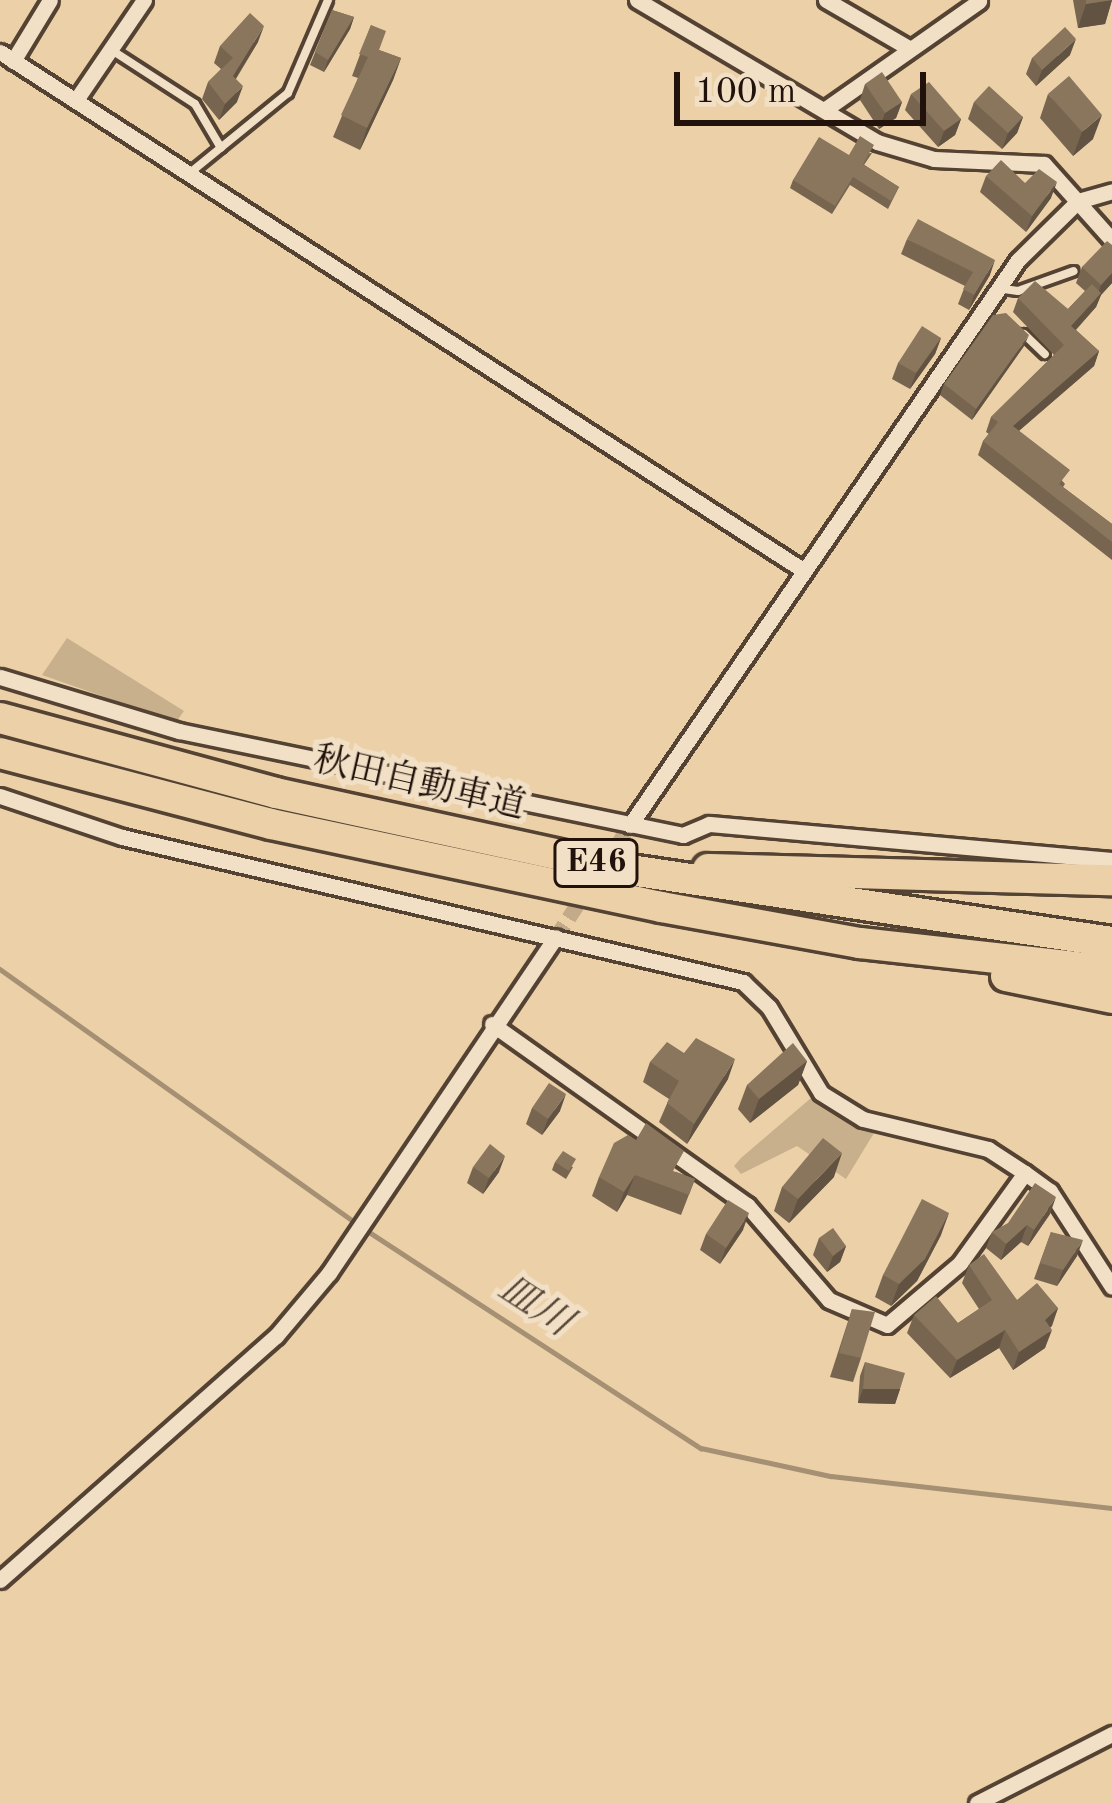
<!DOCTYPE html>
<html>
<head>
<meta charset="utf-8">
<style>
  body { margin:0 }
  #map { position:relative; width:1112px; height:1803px; overflow:hidden; background:#ebd0a8; font-family:"Old Standard TT","Noto Serif JP",serif }
  div>[style] { position:absolute }
  [style*='--x'] { left:calc(var(--x)*1px); top:calc(var(--y)*1px); width:calc(var(--w)*1px); rotate:calc(var(--a)*1deg) }
  .green>* { inset:0; background:#c9b08d }
  .stream>* { height:4.5px; margin:-2.25px; padding:0 2.25px; transform-origin:2.25px; border-radius:2.25px; background:#a69073 }
  .minor-tunnel>* { height:15px; margin-top:-7.5px; transform-origin:0; background:repeating-linear-gradient(90deg,#c3aa89 0 15px,transparent 0 23px) }
  .roads { filter:drop-shadow(3px 0 #544233) drop-shadow(-3px 0 #544233) drop-shadow(0 3px #544233) drop-shadow(0 -3px #544233) }
  .service>* { height:8px; margin:-4px; padding:0 4px; transform-origin:4px; border-radius:4px; background:#f2e0c6 }
  .minor>* { height:15px; margin:-7.5px; padding:0 7.5px; transform-origin:7.5px; border-radius:7.5px; background:#f2e0c6 }
  .motorway>* { height:30px; margin:-15px; padding:0 15px; transform-origin:15px; border-radius:15px; background:#ebd0a8 }
  .wall>* { inset:0; background:#776550 }
  .shaded-wall>* { inset:0; background:#615241 }
  .building>* { inset:0; background:#8a755d }
  span { translate:-50% -50%; white-space:nowrap; text-align:center; line-height:1.15; -webkit-text-stroke:10px #f2e0c6; paint-order:stroke }
  .shield-label span { padding:3px 9px; background:#f2e0c6; border:3px solid; border-radius:9px; -webkit-text-stroke-width:0 }
  .shield-label { font-size:33px; color:#21130c; font-weight:700 }
  .street-label { font-size:36px; color:#21130c }
  .water-label { font-size:39px; color:#564535; font-style:italic }
  .scale { position:absolute; left:674px; top:72px; width:252px; height:54px; box-sizing:border-box; border:6px solid #21130c; border-top:0; padding-left:15px; font-size:36px; line-height:42px; white-space:nowrap; color:#21130c; -webkit-text-stroke:9px #f2e0c6; paint-order:stroke }
</style>
</head>
<body>
<div id="map">
  <div class="green">
    <i style="clip-path:polygon(67px 638px,184px 711px,176px 722px,42px 675px)"></i>
    <i style="clip-path:polygon(811px 1098px,874px 1133px,846px 1179px,797px 1146px,741px 1174px,734px 1166px,741px 1158px)"></i>
  </div>
  <div class="stream">
    <i style="--x:0;--y:969;--w:439;--a:35.5"></i>
    <i style="--x:366;--y:1230;--w:400;--a:33.1"></i>
    <i style="--x:701;--y:1448;--w:133;--a:12.2"></i>
    <i style="--x:831;--y:1476;--w:283;--a:6.5"></i>
  </div>
  <div class="minor-tunnel">
    <i style="--x:604;--y:865;--w:48;--a:-57"></i>
    <i style="--x:556;--y:937;--w:56;--a:-56.6"></i>
  </div>
  <div class="roads">
    <div class="service">
      <i style="--x:110;--y:49;--w:101;--a:32.9"></i>
      <i style="--x:195;--y:104;--w:51;--a:59.4"></i>
      <i style="--x:191;--y:172;--w:125;--a:-39.2"></i>
      <i style="--x:288;--y:93;--w:101;--a:-66.7"></i>
      <i style="--x:997;--y:288;--w:21;--a:8"></i>
      <i style="--x:1018;--y:291;--w:59;--a:-19.7"></i>
      <i style="--x:1024;--y:334;--w:29;--a:44"></i>
    </div>
    <div class="minor">
      <i style="--x:637;--y:0;--w:279;--a:30.6"></i>
      <i style="--x:877;--y:142;--w:59;--a:16.6"></i>
      <i style="--x:934;--y:159;--w:110;--a:2.6"></i>
      <i style="--x:1044;--y:164;--w:102;--a:48.2"></i>
      <i style="--x:826;--y:0;--w:94;--a:30.1"></i>
      <i style="--x:0;--y:52;--w:956;--a:32.83"></i>
      <i style="--x:13;--y:61;--w:71;--a:-58.8"></i>
      <i style="--x:76;--y:100;--w:121;--a:-55.8"></i>
      <i style="--x:827;--y:108;--w:186;--a:-35.1"></i>
      <i style="--x:0;--y:677;--w:187;--a:16.8"></i>
      <i style="--x:179;--y:731;--w:515;--a:11.66"></i>
      <i style="--x:683;--y:835;--w:28;--a:-23"></i>
      <i style="--x:709;--y:824;--w:405;--a:5.1"></i>
      <i style="--x:0;--y:796;--w:129;--a:18.6"></i>
      <i style="--x:122;--y:837;--w:638;--a:13.14"></i>
      <i style="--x:743;--y:982;--w:36;--a:44"></i>
      <i style="--x:769;--y:1007;--w:100;--a:58.8"></i>
      <i style="--x:821;--y:1093;--w:49;--a:31.8"></i>
      <i style="--x:863;--y:1119;--w:129;--a:13.5"></i>
      <i style="--x:988;--y:1149;--w:44;--a:33"></i>
      <i style="--x:1025;--y:1173;--w:31;--a:36"></i>
      <i style="--x:1050;--y:1191;--w:114;--a:57.1"></i>
      <i style="--x:630;--y:825;--w:685;--a:-55.52"></i>
      <i style="--x:1018;--y:260;--w:84;--a:-44.5"></i>
      <i style="--x:1078;--y:201;--w:35;--a:-16"></i>
      <i style="--x:492;--y:1024;--w:313;--a:35.4"></i>
      <i style="--x:747;--y:1205;--w:125;--a:49.2"></i>
      <i style="--x:829;--y:1300;--w:63;--a:23.3"></i>
      <i style="--x:887;--y:1325;--w:96;--a:-40.3"></i>
      <i style="--x:960;--y:1263;--w:111;--a:-54.2"></i>
      <i style="--x:0;--y:1580;--w:368;--a:-41.5"></i>
      <i style="--x:276;--y:1336;--w:82;--a:-49.9"></i>
      <i style="--x:329;--y:1273;--w:405;--a:-56"></i>
      <i style="--x:977;--y:1803;--w:152;--a:-27.1"></i>
    </div>
    <div class="motorway">
      <i style="--x:0;--y:718;--w:286;--a:15.2"></i>
      <i style="--x:276;--y:793;--w:362;--a:12.3"></i>
      <i style="--x:630;--y:870;--w:487;--a:8.5"></i>
      <i style="--x:0;--y:753;--w:280;--a:14.7"></i>
      <i style="--x:271;--y:824;--w:399;--a:12"></i>
      <i style="--x:661;--y:907;--w:202;--a:10.3"></i>
      <i style="--x:860;--y:943;--w:254;--a:6.3"></i>
      <i style="--x:708;--y:869;--w:404;--a:1.6"></i>
      <i style="--x:1006;--y:976;--w:108;--a:11.7"></i>
    </div>
  </div>
  <div class="wall">
    <i style="clip-path:polygon(1073px 0,1112px 0,1105px 24px,1078px 28px)"></i>
    <i style="clip-path:polygon(332px 10px,354px 17px,350px 29px,324px 72px,310px 65px)"></i>
    <i style="clip-path:polygon(371px 25px,379px 50px,401px 58px,393px 80px,360px 150px,333px 137px,358px 78px,352px 76px)"></i>
    <i style="clip-path:polygon(258px 42px,236px 79px,237px 102px,219px 120px,202px 99px,208px 82px,221px 69px,214px 63px,220px 46px)"></i>
    <i style="clip-path:polygon(1070px 55px,1036px 86px,1026px 74px,1032px 58px)"></i>
    <i style="clip-path:polygon(865px 84px,902px 102px,896px 118px,879px 129px,860px 100px)"></i>
    <i style="clip-path:polygon(911px 94px,961px 119px,955px 135px,938px 147px,905px 110px)"></i>
    <i style="clip-path:polygon(1048px 94px,1093px 139px,1073px 156px,1040px 118px)"></i>
    <i style="clip-path:polygon(974px 102px,1023px 117px,1017px 133px,1002px 149px,968px 119px)"></i>
    <i style="clip-path:polygon(872px 153px,864px 165px,899px 187px,888px 209px,850px 185px,832px 214px,790px 188px,793px 180px,849px 155px)"></i>
    <i style="clip-path:polygon(986px 176px,1025px 183px,1051px 198px,1026px 232px,980px 192px)"></i>
    <i style="clip-path:polygon(907px 239px,990px 275px,969px 310px,958px 304px,965px 286px,901px 254px)"></i>
    <i style="clip-path:polygon(1112px 245px,1112px 283px,1101px 295px,1096px 307px,1076px 330px,1099px 351px,1094px 366px,1019px 431px,1065px 484px,1063px 487px,1112px 524px,1112px 560px,978px 455px,983px 441px,989px 434px,986px 432px,991px 417px,1054px 355px,1013px 312px,1018px 298px,1068px 309px,1085px 291px,1076px 283px,1082px 267px)"></i>
    <i style="clip-path:polygon(941px 338px,935px 354px,910px 389px,892px 379px,898px 363px)"></i>
    <i style="clip-path:polygon(1024px 346px,972px 420px,940px 395px,944px 384px)"></i>
    <i style="clip-path:polygon(684px 1053px,728px 1079px,687px 1144px,659px 1122px,669px 1099px,643px 1082px,650px 1062px)"></i>
    <i style="clip-path:polygon(807px 1061px,798px 1085px,750px 1123px,738px 1109px,747px 1085px)"></i>
    <i style="clip-path:polygon(532px 1108px,560px 1111px,542px 1135px,526px 1124px)"></i>
    <i style="clip-path:polygon(555px 1162px,573px 1167px,566px 1179px,552px 1170px)"></i>
    <i style="clip-path:polygon(473px 1167px,499px 1172px,483px 1194px,467px 1183px)"></i>
    <i style="clip-path:polygon(676px 1172px,695px 1179px,681px 1215px,627px 1195px,617px 1212px,592px 1196px,599px 1177px)"></i>
    <i style="clip-path:polygon(834px 1177px,789px 1223px,774px 1211px,782px 1187px)"></i>
    <i style="clip-path:polygon(1050px 1214px,1028px 1246px,1021px 1242px,1001px 1260px,986px 1248px,992px 1232px)"></i>
    <i style="clip-path:polygon(743px 1230px,720px 1264px,700px 1250px,706px 1234px)"></i>
    <i style="clip-path:polygon(1051px 1232px,1077px 1256px,1057px 1286px,1034px 1279px)"></i>
    <i style="clip-path:polygon(941px 1235px,917px 1281px,891px 1306px,875px 1297px,883px 1275px)"></i>
    <i style="clip-path:polygon(819px 1238px,846px 1246px,840px 1262px,827px 1272px,813px 1255px)"></i>
    <i style="clip-path:polygon(969px 1265px,1017px 1300px,1058px 1308px,1050px 1328px,1045px 1348px,1013px 1370px,999px 1348px,950px 1378px,907px 1333px,914px 1315px,958px 1323px,979px 1309px,962px 1283px)"></i>
    <i style="clip-path:polygon(852px 1309px,861px 1358px,853px 1382px,830px 1377px)"></i>
    <i style="clip-path:polygon(865px 1362px,900px 1389px,895px 1404px,858px 1403px,860px 1376px)"></i>
  </div>
  <div class="shaded-wall">
    <i style="clip-path:polygon(1112px 0,1105px 24px,1078px 28px,1086px 4px)"></i>
    <i style="clip-path:polygon(354px 17px,350px 29px,324px 72px,328px 60px)"></i>
    <i style="clip-path:polygon(264px 26px,258px 42px,227px 92px,233px 76px)"></i>
    <i style="clip-path:polygon(1076px 39px,1070px 55px,1036px 86px,1042px 70px)"></i>
    <i style="clip-path:polygon(401px 58px,393px 80px,360px 150px,367px 128px)"></i>
    <i style="clip-path:polygon(243px 86px,237px 102px,219px 120px,225px 104px)"></i>
    <i style="clip-path:polygon(902px 102px,896px 118px,879px 129px,885px 113px)"></i>
    <i style="clip-path:polygon(1102px 115px,1093px 139px,1073px 156px,1082px 132px)"></i>
    <i style="clip-path:polygon(1023px 117px,1017px 133px,1002px 149px,1008px 133px)"></i>
    <i style="clip-path:polygon(961px 119px,955px 135px,938px 147px,944px 131px)"></i>
    <i style="clip-path:polygon(1057px 182px,1051px 198px,1026px 232px,1032px 216px)"></i>
    <i style="clip-path:polygon(995px 260px,990px 275px,969px 310px,974px 295px)"></i>
    <i style="clip-path:polygon(1112px 273px,1112px 283px,1101px 295px,1096px 307px,1066px 340px,1071px 326px,1096px 299px,1101px 285px)"></i>
    <i style="clip-path:polygon(1029px 335px,1024px 346px,972px 420px,976px 409px)"></i>
    <i style="clip-path:polygon(941px 338px,935px 354px,910px 389px,916px 373px)"></i>
    <i style="clip-path:polygon(1099px 351px,1094px 366px,1008px 440px,1013px 426px)"></i>
    <i style="clip-path:polygon(735px 1059px,728px 1079px,687px 1144px,694px 1124px)"></i>
    <i style="clip-path:polygon(807px 1061px,798px 1085px,750px 1123px,759px 1099px)"></i>
    <i style="clip-path:polygon(566px 1094px,560px 1111px,542px 1135px,548px 1119px)"></i>
    <i style="clip-path:polygon(842px 1153px,834px 1177px,789px 1223px,798px 1199px)"></i>
    <i style="clip-path:polygon(505px 1156px,499px 1172px,483px 1194px,489px 1178px)"></i>
    <i style="clip-path:polygon(635px 1175px,627px 1195px,617px 1212px,624px 1192px)"></i>
    <i style="clip-path:polygon(1056px 1197px,1050px 1214px,1028px 1246px,1034px 1230px)"></i>
    <i style="clip-path:polygon(749px 1213px,743px 1230px,720px 1264px,726px 1248px)"></i>
    <i style="clip-path:polygon(949px 1213px,941px 1235px,917px 1281px,891px 1306px,899px 1284px)"></i>
    <i style="clip-path:polygon(1027px 1225px,1021px 1242px,1001px 1260px,1006px 1244px)"></i>
    <i style="clip-path:polygon(1083px 1240px,1077px 1256px,1057px 1286px,1063px 1270px)"></i>
    <i style="clip-path:polygon(846px 1246px,840px 1262px,827px 1272px,833px 1256px)"></i>
    <i style="clip-path:polygon(1058px 1308px,1052px 1326px,1038px 1338px,1045px 1320px)"></i>
    <i style="clip-path:polygon(1005px 1330px,999px 1348px,950px 1378px,957px 1360px)"></i>
    <i style="clip-path:polygon(1052px 1330px,1045px 1348px,1013px 1370px,1019px 1352px)"></i>
    <i style="clip-path:polygon(863px 1389px,900px 1389px,895px 1404px,858px 1403px)"></i>
  </div>
  <div class="building">
    <i style="clip-path:polygon(1086px 0,1112px 0,1086px 4px)"></i>
    <i style="clip-path:polygon(332px 10px,354px 17px,328px 60px,315px 52px)"></i>
    <i style="clip-path:polygon(250px 13px,264px 26px,233px 76px,243px 86px,225px 104px,208px 82px,233px 58px,220px 46px)"></i>
    <i style="clip-path:polygon(371px 25px,386px 31px,379px 50px,401px 58px,367px 128px,341px 115px,368px 57px,359px 54px)"></i>
    <i style="clip-path:polygon(1065px 27px,1076px 39px,1042px 70px,1032px 58px)"></i>
    <i style="clip-path:polygon(882px 72px,902px 102px,885px 113px,865px 84px)"></i>
    <i style="clip-path:polygon(1069px 76px,1102px 115px,1082px 132px,1048px 94px)"></i>
    <i style="clip-path:polygon(929px 82px,961px 119px,944px 131px,911px 94px)"></i>
    <i style="clip-path:polygon(989px 86px,1023px 117px,1008px 133px,974px 102px)"></i>
    <i style="clip-path:polygon(860px 136px,874px 145px,863px 164px,899px 187px,891px 201px,853px 177px,835px 206px,793px 180px,819px 137px,849px 155px)"></i>
    <i style="clip-path:polygon(1001px 160px,1025px 183px,1039px 169px,1057px 182px,1032px 216px,986px 176px)"></i>
    <i style="clip-path:polygon(918px 219px,995px 260px,974px 295px,963px 289px,973px 272px,907px 239px)"></i>
    <i style="clip-path:polygon(1107px 241px,1112px 245px,1112px 273px,1101px 285px,1082px 267px)"></i>
    <i style="clip-path:polygon(1035px 281px,1068px 309px,1092px 284px,1101px 293px,1071px 326px,1099px 351px,1013px 426px,1070px 470px,1059px 484px,1112px 524px,1112px 542px,983px 441px,998px 422px,991px 417px,1064px 345px,1018px 298px)"></i>
    <i style="clip-path:polygon(1006px 313px,1029px 335px,976px 409px,944px 384px,993px 315px)"></i>
    <i style="clip-path:polygon(922px 326px,941px 338px,916px 373px,898px 363px)"></i>
    <i style="clip-path:polygon(696px 1038px,735px 1059px,694px 1124px,667px 1103px,679px 1081px,650px 1062px,667px 1042px,684px 1053px)"></i>
    <i style="clip-path:polygon(793px 1043px,807px 1061px,759px 1099px,747px 1085px)"></i>
    <i style="clip-path:polygon(549px 1083px,566px 1094px,548px 1119px,532px 1108px)"></i>
    <i style="clip-path:polygon(646px 1123px,684px 1151px,673px 1171px,695px 1179px,689px 1195px,635px 1175px,624px 1192px,599px 1177px,614px 1143px,628px 1135px,636px 1140px)"></i>
    <i style="clip-path:polygon(823px 1138px,842px 1153px,798px 1199px,782px 1187px)"></i>
    <i style="clip-path:polygon(490px 1144px,505px 1156px,489px 1178px,473px 1167px)"></i>
    <i style="clip-path:polygon(563px 1151px,576px 1159px,569px 1171px,555px 1162px)"></i>
    <i style="clip-path:polygon(1035px 1183px,1056px 1197px,1034px 1230px,1027px 1225px,1006px 1244px,992px 1232px,1008px 1223px)"></i>
    <i style="clip-path:polygon(922px 1199px,949px 1213px,925px 1259px,899px 1284px,883px 1275px)"></i>
    <i style="clip-path:polygon(728px 1200px,749px 1213px,726px 1248px,706px 1234px)"></i>
    <i style="clip-path:polygon(833px 1228px,846px 1246px,833px 1256px,819px 1238px)"></i>
    <i style="clip-path:polygon(1051px 1232px,1083px 1240px,1063px 1270px,1040px 1263px)"></i>
    <i style="clip-path:polygon(984px 1254px,1017px 1300px,1037px 1283px,1058px 1308px,1045px 1320px,1052px 1330px,1019px 1352px,1005px 1330px,957px 1360px,914px 1315px,936px 1296px,958px 1323px,992px 1300px,969px 1265px)"></i>
    <i style="clip-path:polygon(852px 1309px,875px 1312px,861px 1358px,839px 1353px)"></i>
    <i style="clip-path:polygon(865px 1362px,905px 1373px,900px 1389px,863px 1389px)"></i>
  </div>
  <div class="shield-label">
    <span style="left:596px;top:863px">E46</span>
  </div>
  <div class="street-label">
    <span style="left:419px;top:785px;rotate:13deg">秋田自動車道</span>
  </div>
  <div class="water-label">
    <span style="left:534px;top:1307px;rotate:33deg">皿川</span>
  </div>
  <div class="scale">100 m</div>
</div>
</body>
</html>
